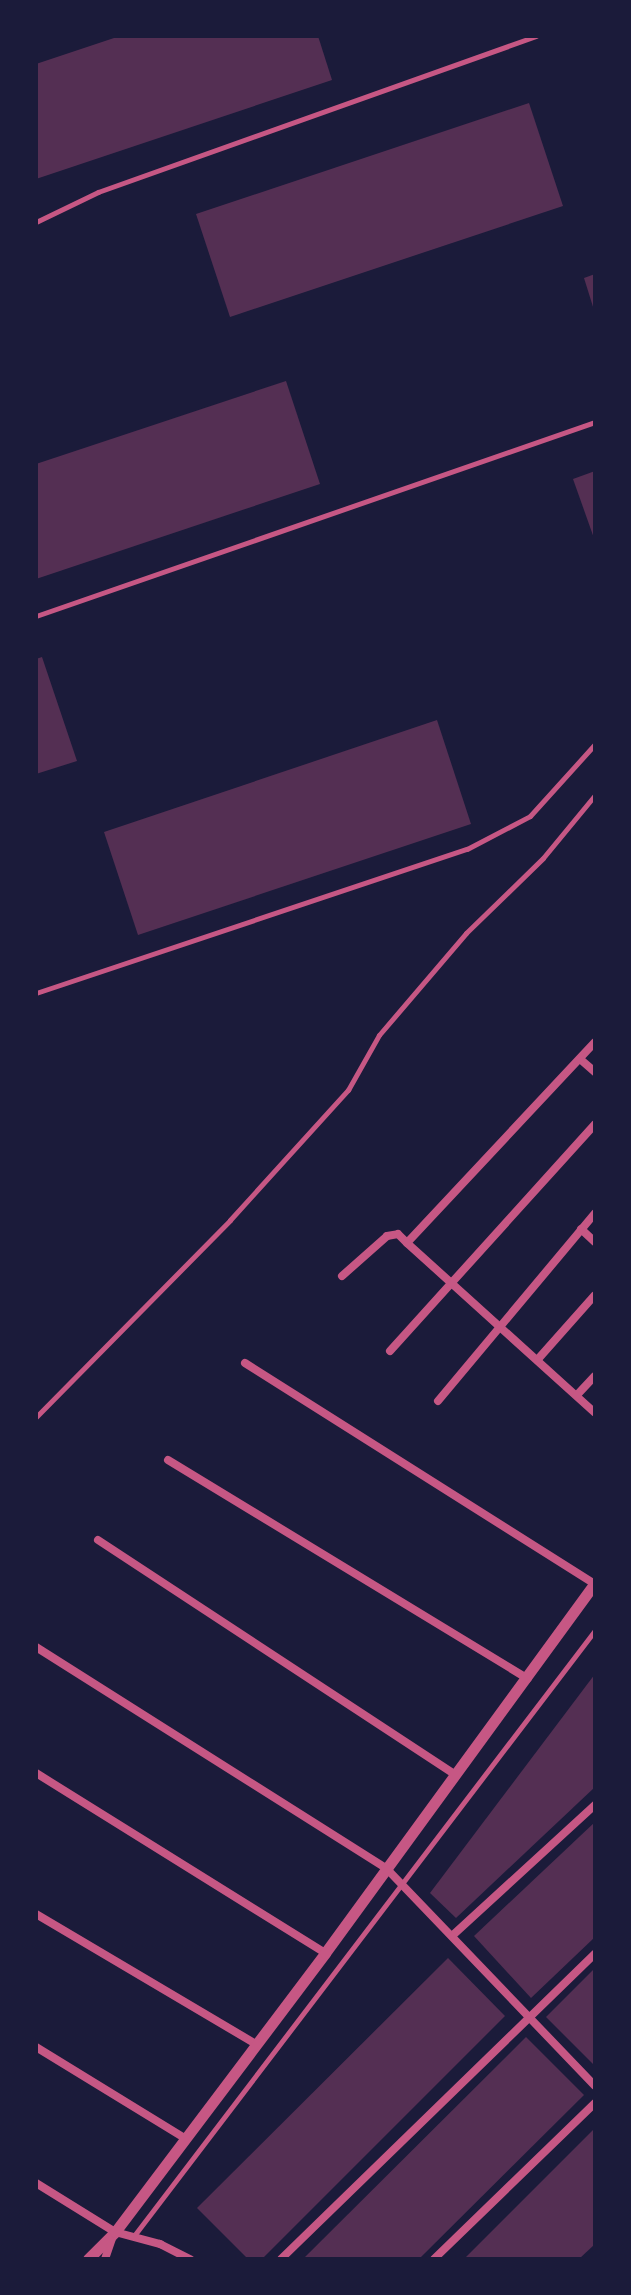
<!DOCTYPE html>
<html>
<head>
<meta charset="utf-8">
<style>
  body { margin:0 }
  #map { position:relative; width:631px; height:2295px; overflow:hidden; background:#1b1b3a; font-family:Lato,sans-serif }
  div>[style] { position:absolute }
  [style*='--x'] { left:calc(var(--x)*1px); top:calc(var(--y)*1px); width:calc(var(--w)*1px); rotate:calc(var(--a)*1deg) }
  .building>* { inset:0; background:#542f53 }
  .service>* { height:5px; margin:-2.5px; padding:0 2.5px; transform-origin:2.5px; border-radius:2.5px; background:#c65784 }
  .minor>* { height:8px; margin:-4px; padding:0 4px; transform-origin:4px; border-radius:4px; background:#c65784 }
  .tertiary>* { height:11px; margin:-5.5px; padding:0 5.5px; transform-origin:5.5px; border-radius:5.5px; background:#c65784 }
  span { translate:-50% -50%; white-space:nowrap; text-align:center; line-height:1.15; -webkit-text-stroke:8px #1b1b3a; paint-order:stroke }
  .frame { position:absolute; inset:0; border:38px solid #1b1b3a; pointer-events:none }
</style>
</head>
<body>
<div id="map">
  <div class="building">
    <i style="clip-path:polygon(120px 36px,318px 36px,332px 80px,36px 179px,36px 64px)"></i>
    <i style="clip-path:polygon(529px 103px,563px 206px,230px 317px,196px 214px)"></i>
    <i style="clip-path:polygon(595px 274px,595px 309px,594px 310px,584px 278px)"></i>
    <i style="clip-path:polygon(286px 381px,320px 484px,36px 579px,36px 464px)"></i>
    <i style="clip-path:polygon(595px 471px,595px 541px,573px 479px)"></i>
    <i style="clip-path:polygon(42px 657px,77px 761px,36px 774px,36px 659px)"></i>
    <i style="clip-path:polygon(437px 720px,471px 824px,138px 935px,104px 832px)"></i>
    <i style="clip-path:polygon(595px 1674px,595px 1787px,456px 1918px,430px 1893px)"></i>
    <i style="clip-path:polygon(595px 1822px,595px 1937px,531px 1998px,474px 1936px)"></i>
    <i style="clip-path:polygon(448px 1958px,505px 2016px,262px 2259px,248px 2259px,197px 2208px)"></i>
    <i style="clip-path:polygon(595px 1968px,595px 2066px,546px 2017px)"></i>
    <i style="clip-path:polygon(526px 2037px,584px 2095px,419px 2259px,303px 2259px)"></i>
    <i style="clip-path:polygon(595px 2128px,595px 2244px,579px 2259px,464px 2259px)"></i>
  </div>
  <div class="service">
    <i style="--x:36;--y:222;--w:69;--a:-25.8"></i>
    <i style="--x:98;--y:192;--w:465;--a:-19.6"></i>
    <i style="--x:36;--y:616;--w:592;--a:-19.14"></i>
    <i style="--x:36;--y:993;--w:454;--a:-18.5"></i>
    <i style="--x:467;--y:849;--w:71;--a:-27.6"></i>
    <i style="--x:530;--y:816;--w:97;--a:-47.9"></i>
    <i style="--x:36;--y:1417;--w:276;--a:-45.4"></i>
    <i style="--x:230;--y:1220;--w:176;--a:-47.8"></i>
    <i style="--x:348;--y:1090;--w:63;--a:-60.6"></i>
    <i style="--x:379;--y:1035;--w:134;--a:-49.5"></i>
    <i style="--x:466;--y:933;--w:107;--a:-44.2"></i>
    <i style="--x:543;--y:858;--w:82;--a:-50.5"></i>
    <i style="--x:133;--y:2237;--w:763;--a:-52.72"></i>
  </div>
  <div class="minor">
    <i style="--x:595;--y:1042;--w:275;--a:133.1"></i>
    <i style="--x:407;--y:1243;--w:253;--a:42.1"></i>
    <i style="--x:580;--y:1059;--w:20;--a:41"></i>
    <i style="--x:581;--y:1229;--w:19;--a:43"></i>
    <i style="--x:342;--y:1276;--w:60;--a:-41.6"></i>
    <i style="--x:387;--y:1236;--w:11;--a:-10"></i>
    <i style="--x:398;--y:1234;--w:13;--a:45"></i>
    <i style="--x:390;--y:1351;--w:306;--a:-47.9"></i>
    <i style="--x:539;--y:1358;--w:84;--a:-48.4"></i>
    <i style="--x:245;--y:1363;--w:414;--a:32.3"></i>
    <i style="--x:577;--y:1395;--w:26;--a:-47"></i>
    <i style="--x:438;--y:1401;--w:245;--a:-50.1"></i>
    <i style="--x:168;--y:1460;--w:421;--a:31.3"></i>
    <i style="--x:98;--y:1540;--w:426;--a:33.3"></i>
    <i style="--x:36;--y:1647;--w:414;--a:32.3"></i>
    <i style="--x:386;--y:1868;--w:302;--a:46.2"></i>
    <i style="--x:36;--y:1773;--w:340;--a:31.9"></i>
    <i style="--x:36;--y:1914;--w:256;--a:30.6"></i>
    <i style="--x:453;--y:1935;--w:193;--a:-42.5"></i>
    <i style="--x:36;--y:2047;--w:172;--a:31.5"></i>
    <i style="--x:36;--y:2183;--w:93;--a:31.8"></i>
    <i style="--x:115;--y:2232;--w:47;--a:14.9"></i>
    <i style="--x:160;--y:2244;--w:34;--a:27"></i>
    <i style="--x:105;--y:2259;--w:24;--a:-71"></i>
    <i style="--x:281;--y:2259;--w:438;--a:-44.2"></i>
    <i style="--x:434;--y:2259;--w:224;--a:-44.1"></i>
  </div>
  <div class="tertiary">
    <i style="--x:88;--y:2259;--w:38;--a:-45"></i>
    <i style="--x:115;--y:2232;--w:349;--a:-53"></i>
    <i style="--x:325;--y:1953;--w:458;--a:-53.9"></i>
  </div>
  <div class="frame"></div>
</div>
</body>
</html>
